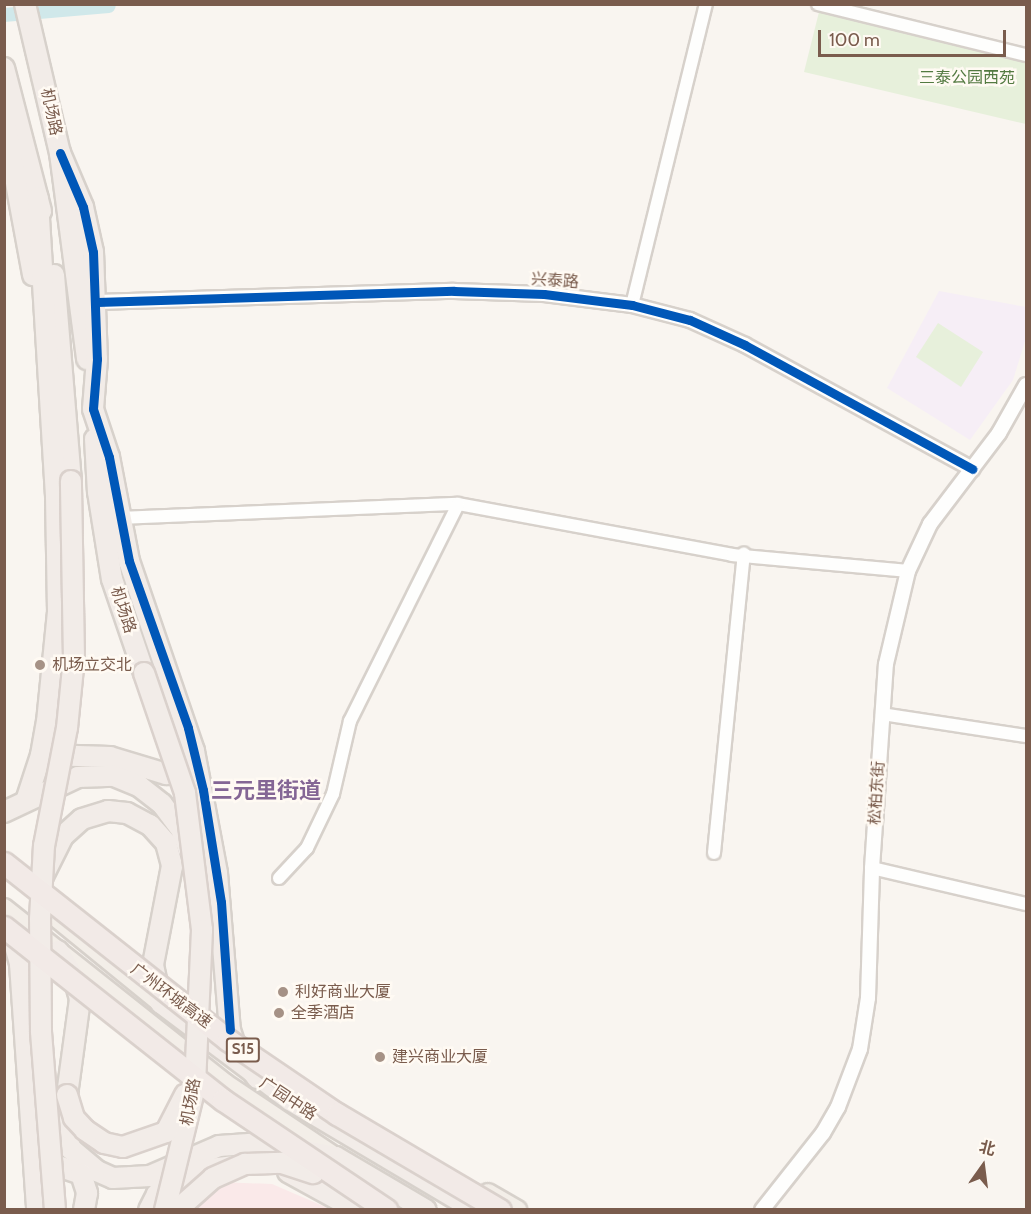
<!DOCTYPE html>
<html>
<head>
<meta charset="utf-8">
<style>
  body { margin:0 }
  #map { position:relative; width:1031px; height:1214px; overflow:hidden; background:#f9f5f0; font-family:Cabin,"Noto Sans SC",sans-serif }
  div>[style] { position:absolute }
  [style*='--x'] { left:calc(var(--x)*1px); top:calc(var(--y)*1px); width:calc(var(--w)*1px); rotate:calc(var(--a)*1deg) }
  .education>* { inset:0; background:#f6eef6 }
  .medical>* { inset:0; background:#fae9e9 }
  .green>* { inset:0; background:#e7f0db }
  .canal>* { height:14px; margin:-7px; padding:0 7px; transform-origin:7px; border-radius:7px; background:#d0e8ea }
  .roads { filter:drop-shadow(2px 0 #d7d1cb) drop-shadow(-2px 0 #d7d1cb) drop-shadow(0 2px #d7d1cb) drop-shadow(0 -2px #d7d1cb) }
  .minor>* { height:12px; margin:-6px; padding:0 6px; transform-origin:6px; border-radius:6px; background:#fefefd }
  .tertiary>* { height:14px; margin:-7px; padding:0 7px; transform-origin:7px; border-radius:7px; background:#fefefd }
  .primary>* { height:18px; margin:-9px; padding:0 9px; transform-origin:9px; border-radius:9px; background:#f3eee8 }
  .trunk>* { height:20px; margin:-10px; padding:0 10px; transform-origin:10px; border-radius:10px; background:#f2ece8 }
  .bridges { filter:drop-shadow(2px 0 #dad1cc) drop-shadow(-2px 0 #dad1cc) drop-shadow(0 2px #dad1cc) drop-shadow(0 -2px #dad1cc) }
  .trunk-bridge>* { height:20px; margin:-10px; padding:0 10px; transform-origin:10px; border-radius:10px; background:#f2ece8 }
  .motorway-bridge>* { height:21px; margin:-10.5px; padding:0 10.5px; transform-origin:10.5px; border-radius:10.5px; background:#f2eae7 }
  .cycleway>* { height:9px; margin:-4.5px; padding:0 4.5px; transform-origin:4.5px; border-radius:4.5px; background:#0057b8 }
  .dots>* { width:16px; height:16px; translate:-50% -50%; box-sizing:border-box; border:3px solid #fffaf3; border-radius:50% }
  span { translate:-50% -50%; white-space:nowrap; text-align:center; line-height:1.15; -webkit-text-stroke:5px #fffaf3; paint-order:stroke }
  .shield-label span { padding:2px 4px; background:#fffaf3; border:2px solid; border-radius:4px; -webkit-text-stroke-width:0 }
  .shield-label { font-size:15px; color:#7a5c4d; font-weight:700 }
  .park-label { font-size:16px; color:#537a41 }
  .street-label { font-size:16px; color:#7a5c4d }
  .poi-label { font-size:16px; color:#7a5c4d }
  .left { translate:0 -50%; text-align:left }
  .district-label { font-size:22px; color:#846695; font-weight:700 }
  .frame { position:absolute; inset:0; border:6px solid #7a5c4d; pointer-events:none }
  .north { position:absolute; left:953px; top:1136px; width:60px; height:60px; -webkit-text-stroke:4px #fffaf3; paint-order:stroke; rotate:14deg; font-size:16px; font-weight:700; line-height:24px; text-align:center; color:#7a5c4d }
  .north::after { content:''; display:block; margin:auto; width:21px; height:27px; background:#7a5c4d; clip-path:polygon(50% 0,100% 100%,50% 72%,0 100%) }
  .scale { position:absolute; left:818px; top:30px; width:188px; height:27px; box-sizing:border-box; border:3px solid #7a5c4d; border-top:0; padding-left:8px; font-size:18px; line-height:21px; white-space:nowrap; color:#7a5c4d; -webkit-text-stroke:4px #fffaf3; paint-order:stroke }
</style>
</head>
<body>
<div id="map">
  <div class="education">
    <i style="clip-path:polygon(939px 291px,1026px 307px,1026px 338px,1013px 380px,970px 440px,887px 388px)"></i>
  </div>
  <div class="medical">
    <i style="clip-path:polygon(218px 1182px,272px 1184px,330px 1209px,192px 1210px)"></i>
  </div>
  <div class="green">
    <i style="clip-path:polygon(819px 12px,1026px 60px,1026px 124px,804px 72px)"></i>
    <i style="clip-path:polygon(938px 323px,983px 352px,961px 387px,916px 357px)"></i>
  </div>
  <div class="canal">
    <i style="--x:4;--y:15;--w:105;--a:-4.9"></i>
  </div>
  <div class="roads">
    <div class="minor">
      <i style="--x:818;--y:4;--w:214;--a:13.8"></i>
      <i style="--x:632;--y:305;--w:310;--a:-76.2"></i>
      <i style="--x:119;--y:518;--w:339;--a:-2.4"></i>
      <i style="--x:458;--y:504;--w:279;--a:10.5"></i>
      <i style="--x:732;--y:555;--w:177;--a:5.2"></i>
      <i style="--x:882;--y:714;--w:146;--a:8.7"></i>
      <i style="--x:714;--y:853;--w:301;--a:-84.3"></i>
      <i style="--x:872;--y:868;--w:158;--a:13.2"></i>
      <i style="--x:279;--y:878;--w:41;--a:-47"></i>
      <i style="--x:307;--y:848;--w:60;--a:-64.3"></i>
      <i style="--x:333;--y:794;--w:75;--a:-76.9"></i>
      <i style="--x:350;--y:721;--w:242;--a:-63.5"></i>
    </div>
    <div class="tertiary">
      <i style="--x:97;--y:302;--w:357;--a:-1.8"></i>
      <i style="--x:454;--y:291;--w:90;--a:1.9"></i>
      <i style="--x:544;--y:294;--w:89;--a:7.1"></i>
      <i style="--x:632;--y:305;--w:60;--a:14.5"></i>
      <i style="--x:690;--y:320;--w:60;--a:24.4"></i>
      <i style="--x:745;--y:345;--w:259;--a:28.6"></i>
      <i style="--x:762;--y:1210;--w:98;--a:-51.6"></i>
      <i style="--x:823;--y:1133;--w:30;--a:-60"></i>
      <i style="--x:838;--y:1107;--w:62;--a:-69.2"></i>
      <i style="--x:860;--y:1049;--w:52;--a:-81.1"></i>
      <i style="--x:868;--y:998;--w:130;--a:-88.2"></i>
      <i style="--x:872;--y:868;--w:204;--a:-86.1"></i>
      <i style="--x:886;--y:664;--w:96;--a:-76.7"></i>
      <i style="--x:908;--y:571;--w:52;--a:-64.9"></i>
      <i style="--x:930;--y:524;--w:114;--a:-52.8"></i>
      <i style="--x:999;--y:433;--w:55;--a:-60.6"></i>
    </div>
    <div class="primary">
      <i style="--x:4;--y:908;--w:283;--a:38.4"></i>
      <i style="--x:226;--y:1084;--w:126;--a:33.7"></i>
      <i style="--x:47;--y:910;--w:147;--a:39.2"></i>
      <i style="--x:488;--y:1193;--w:34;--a:30"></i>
    </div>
    <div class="trunk">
      <i style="--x:25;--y:4;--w:153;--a:76.8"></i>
      <i style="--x:60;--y:153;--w:208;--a:82.5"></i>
      <i style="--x:4;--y:68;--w:148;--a:75.5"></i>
      <i style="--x:4;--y:118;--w:160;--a:79.5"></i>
      <i style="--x:60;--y:153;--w:59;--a:66.9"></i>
      <i style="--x:83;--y:207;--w:46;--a:77.5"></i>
      <i style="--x:93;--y:252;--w:107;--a:87.9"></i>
      <i style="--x:97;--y:359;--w:50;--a:94.6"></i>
      <i style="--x:93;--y:409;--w:51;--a:71.6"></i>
      <i style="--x:109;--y:457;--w:106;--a:79.1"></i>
      <i style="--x:129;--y:561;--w:201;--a:71.1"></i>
      <i style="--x:194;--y:751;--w:124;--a:79.3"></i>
      <i style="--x:217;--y:873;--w:158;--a:85.3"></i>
      <i style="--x:230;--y:1030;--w:22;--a:72"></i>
      <i style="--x:237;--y:1051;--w:34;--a:53"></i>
      <i style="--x:54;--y:275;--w:207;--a:85.3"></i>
      <i style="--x:95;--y:439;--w:53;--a:86.8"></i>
      <i style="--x:98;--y:492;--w:88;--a:80.9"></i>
      <i style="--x:112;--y:579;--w:99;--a:71.2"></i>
      <i style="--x:47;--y:755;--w:63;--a:1.8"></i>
      <i style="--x:110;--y:757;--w:59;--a:16.9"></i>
      <i style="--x:166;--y:774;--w:28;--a:-2"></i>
      <i style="--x:26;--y:801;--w:48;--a:-71.9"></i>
      <i style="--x:41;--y:755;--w:34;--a:-80"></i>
      <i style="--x:47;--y:722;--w:112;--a:-84.3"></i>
      <i style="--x:58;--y:611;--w:115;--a:-91"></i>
      <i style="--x:56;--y:496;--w:299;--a:-93.5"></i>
      <i style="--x:4;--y:812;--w:82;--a:-25.3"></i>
      <i style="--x:78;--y:777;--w:36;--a:-2"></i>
      <i style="--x:114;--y:776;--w:27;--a:22"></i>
      <i style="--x:139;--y:786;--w:29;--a:38"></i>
      <i style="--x:162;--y:804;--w:34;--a:53"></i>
      <i style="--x:182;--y:831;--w:20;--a:70"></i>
      <i style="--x:43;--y:876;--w:45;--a:-63.4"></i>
      <i style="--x:63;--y:836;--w:25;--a:-42"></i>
      <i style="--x:82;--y:819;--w:27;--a:-17"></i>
      <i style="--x:108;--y:811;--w:19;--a:6"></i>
      <i style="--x:127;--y:813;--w:26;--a:28"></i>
      <i style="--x:150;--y:825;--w:24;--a:48"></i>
      <i style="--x:166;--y:843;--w:24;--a:75"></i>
      <i style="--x:172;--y:866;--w:101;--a:100.9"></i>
      <i style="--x:153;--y:965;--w:39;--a:78"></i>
      <i style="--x:161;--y:1003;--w:161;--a:36.9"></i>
      <i style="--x:290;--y:1100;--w:215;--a:30.7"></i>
      <i style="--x:15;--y:946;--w:19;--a:74"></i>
      <i style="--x:20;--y:964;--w:247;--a:86"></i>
      <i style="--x:58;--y:951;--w:31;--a:59"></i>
      <i style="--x:74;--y:978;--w:22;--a:74"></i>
      <i style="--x:80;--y:999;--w:97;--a:97.7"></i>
      <i style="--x:50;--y:1096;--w:57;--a:68.4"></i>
      <i style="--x:71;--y:1149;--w:34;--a:40"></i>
      <i style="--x:97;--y:1171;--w:17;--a:24"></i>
      <i style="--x:113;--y:1178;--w:37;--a:-3"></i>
      <i style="--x:150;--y:1176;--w:75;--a:-23.5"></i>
      <i style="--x:219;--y:1146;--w:44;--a:-3.9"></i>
      <i style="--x:263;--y:1143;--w:74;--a:10.9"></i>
      <i style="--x:336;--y:1157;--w:104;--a:30.5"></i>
      <i style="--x:288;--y:1172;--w:79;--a:28.8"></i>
      <i style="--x:38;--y:1173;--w:21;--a:-19"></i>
      <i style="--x:58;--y:1166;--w:24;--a:19"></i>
      <i style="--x:81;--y:1174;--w:20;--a:72"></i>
      <i style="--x:87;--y:1193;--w:17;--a:100"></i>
      <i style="--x:149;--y:1210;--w:18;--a:-63"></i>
      <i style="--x:157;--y:1194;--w:23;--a:-34"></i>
      <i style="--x:176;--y:1181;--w:28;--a:-23"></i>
      <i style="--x:202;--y:1170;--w:33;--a:-7"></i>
    </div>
  </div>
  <div class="bridges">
    <div class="trunk-bridge">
      <i style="--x:144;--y:673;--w:127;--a:71.1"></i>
      <i style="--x:185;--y:793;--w:138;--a:82.9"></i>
      <i style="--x:202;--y:930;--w:157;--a:92.6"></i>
      <i style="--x:195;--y:1087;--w:127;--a:103.7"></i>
      <i style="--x:67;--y:1095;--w:24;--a:73"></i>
      <i style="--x:74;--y:1118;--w:16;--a:47"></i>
      <i style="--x:85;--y:1130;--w:23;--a:34"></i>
      <i style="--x:104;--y:1143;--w:19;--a:12"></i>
      <i style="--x:123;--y:1147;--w:46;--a:-19.2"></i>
      <i style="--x:166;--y:1132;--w:42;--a:-62.8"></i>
      <i style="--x:55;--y:1210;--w:180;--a:-94.5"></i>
      <i style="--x:41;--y:1031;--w:112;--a:-90.5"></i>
      <i style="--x:40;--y:919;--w:73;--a:-86.9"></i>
      <i style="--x:44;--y:846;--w:120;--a:-79"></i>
      <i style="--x:67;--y:728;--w:70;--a:-84.3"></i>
      <i style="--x:74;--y:658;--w:177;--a:-91"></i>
      <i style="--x:177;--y:1210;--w:48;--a:-41.6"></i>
      <i style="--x:213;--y:1178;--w:35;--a:-24"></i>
      <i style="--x:245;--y:1164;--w:37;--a:-2"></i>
      <i style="--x:282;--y:1163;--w:33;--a:18"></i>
    </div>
    <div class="motorway-bridge">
      <i style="--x:4;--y:863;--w:285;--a:38.3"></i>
      <i style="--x:228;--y:1040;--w:132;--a:34.2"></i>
      <i style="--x:337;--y:1114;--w:189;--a:30.5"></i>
      <i style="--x:4;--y:927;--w:279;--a:38.3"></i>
      <i style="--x:223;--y:1100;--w:197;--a:33.9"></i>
    </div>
  </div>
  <div class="cycleway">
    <i style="--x:60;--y:153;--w:59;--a:66.9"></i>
    <i style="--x:83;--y:207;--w:46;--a:77.5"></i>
    <i style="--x:93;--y:252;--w:107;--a:87.9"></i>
    <i style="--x:97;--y:359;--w:50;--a:94.6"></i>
    <i style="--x:93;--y:409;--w:51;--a:71.6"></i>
    <i style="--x:109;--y:457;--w:106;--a:79.1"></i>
    <i style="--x:129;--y:561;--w:177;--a:70.5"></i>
    <i style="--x:188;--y:728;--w:64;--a:76.4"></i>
    <i style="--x:203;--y:790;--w:113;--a:80.9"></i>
    <i style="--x:221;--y:902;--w:128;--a:86"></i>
    <i style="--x:97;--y:302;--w:357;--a:-1.8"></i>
    <i style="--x:454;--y:291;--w:90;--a:1.9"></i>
    <i style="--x:544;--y:294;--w:89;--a:7.1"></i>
    <i style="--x:632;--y:305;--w:60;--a:14.5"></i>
    <i style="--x:690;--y:320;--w:60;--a:24.4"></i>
    <i style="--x:745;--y:345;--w:259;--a:28.6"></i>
  </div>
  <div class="dots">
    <i style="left:40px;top:665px;background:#a69286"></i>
    <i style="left:283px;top:992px;background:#a69286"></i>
    <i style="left:279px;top:1013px;background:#a69286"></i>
    <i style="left:380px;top:1057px;background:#a69286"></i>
  </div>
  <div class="shield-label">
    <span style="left:243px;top:1050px">S15</span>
  </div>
  <div class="park-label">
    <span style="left:967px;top:78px">三泰公园西苑</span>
  </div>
  <div class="street-label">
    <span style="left:51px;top:112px;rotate:78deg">机场路</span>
    <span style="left:555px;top:281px;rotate:4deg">兴泰路</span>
    <span style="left:123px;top:610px;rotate:72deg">机场路</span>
    <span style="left:877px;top:793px;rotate:-86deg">松柏东街</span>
    <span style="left:171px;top:996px;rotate:37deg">广州环城高速</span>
    <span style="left:288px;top:1099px;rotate:33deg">广园中路</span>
    <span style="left:191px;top:1102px;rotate:-80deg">机场路</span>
  </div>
  <div class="poi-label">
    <span class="left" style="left:52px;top:665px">机场立交北</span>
    <span class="left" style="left:295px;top:992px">利好商业大厦</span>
    <span class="left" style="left:291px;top:1013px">全季酒店</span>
    <span class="left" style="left:392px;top:1057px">建兴商业大厦</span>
  </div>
  <div class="district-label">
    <span style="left:266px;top:791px">三元里街道</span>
  </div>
  <div class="frame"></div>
  <div class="north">北</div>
  <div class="scale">100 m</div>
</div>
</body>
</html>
